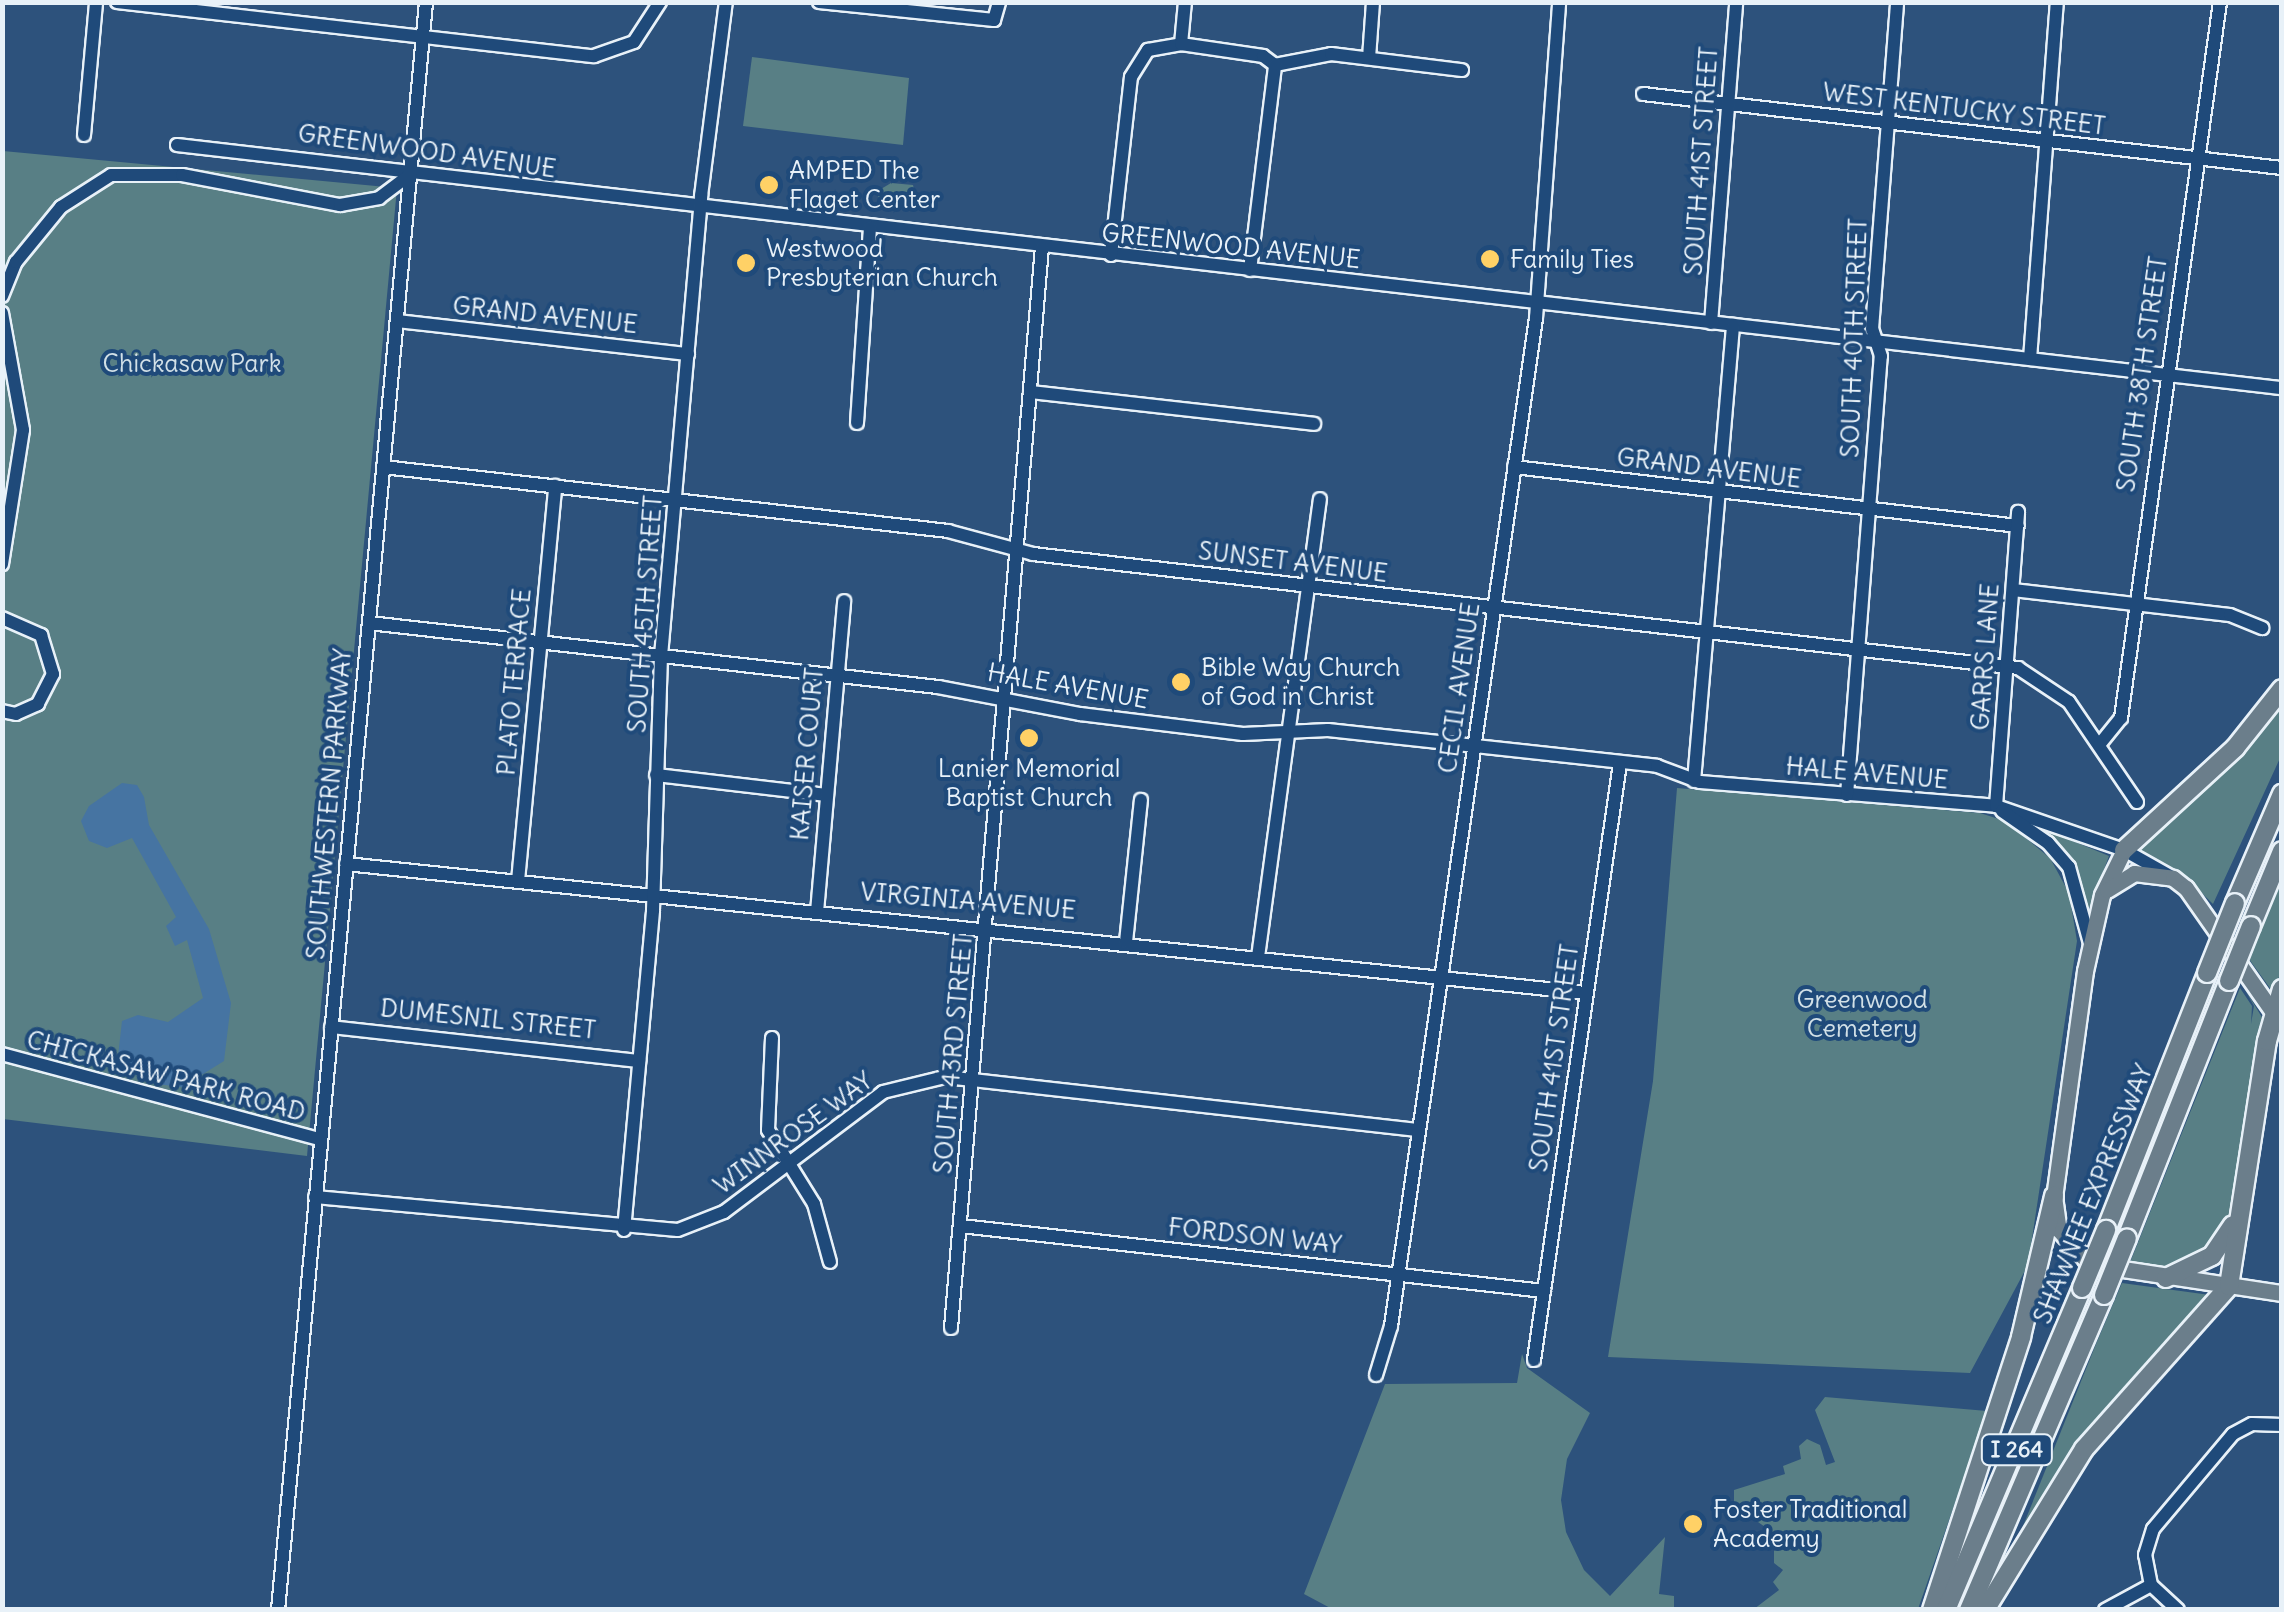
<!DOCTYPE html>
<html>
<head>
<meta charset="utf-8">
<style>
  body { margin:0 }
  #map { position:relative; width:2284px; height:1612px; overflow:hidden; background:#2d527c; font-family:Delius,sans-serif }
  div>[style] { position:absolute }
  [style*='--x'] { left:calc(var(--x)*1px); top:calc(var(--y)*1px); width:calc(var(--w)*1px); rotate:calc(var(--a)*1deg) }
  .green>* { inset:0; background:#587f85 }
  .water>* { inset:0; background:#4674a2 }
  .roads { filter:drop-shadow(2px 0 #e8f1f8) drop-shadow(-2px 0 #e8f1f8) drop-shadow(0 2px #e8f1f8) drop-shadow(0 -2px #e8f1f8) }
  .minor>* { height:12px; margin:-6px; padding:0 6px; transform-origin:6px; border-radius:6px; background:#1f4a7a }
  .major>* { height:15px; margin:-7.5px; padding:0 7.5px; transform-origin:7.5px; border-radius:7.5px; background:#6b7e8b }
  .highway>* { height:18px; margin:-9px; padding:0 9px; transform-origin:9px; border-radius:9px; background:#6b7e8b }
  .bridges { filter:drop-shadow(2px 0 #e8f1f8) drop-shadow(-2px 0 #e8f1f8) drop-shadow(0 2px #e8f1f8) drop-shadow(0 -2px #e8f1f8) }
  .highway-bridge>* { height:18px; margin:-9px; padding:0 9px; transform-origin:9px; border-radius:9px; background:#6b7e8b }
  .dots>* { width:28px; height:28px; translate:-50% -50%; box-sizing:border-box; border:5px solid #1f4a7a; border-radius:50% }
  span { translate:-50% -50%; white-space:nowrap; text-align:center; line-height:1.15; -webkit-text-stroke:8px #1f4a7a; paint-order:stroke }
  .shield-label span { padding:2px 8px; background:#1f4a7a; border:2px solid; border-radius:8px; -webkit-text-stroke-width:0 }
  .shield-label { font-size:22px; color:#e8f1f8; font-weight:700 }
  .street-label { font-size:25px; color:#e8f1f8 }
  .poi-label { font-size:25px; color:#e8f1f8 }
  .left { translate:0 -50%; text-align:left }
  .park-label { font-size:25px; color:#d2e0e7 }
  .frame { position:absolute; inset:0; border:5px solid #e8f1f8; pointer-events:none }
</style>
</head>
<body>
<div id="map">
  <div class="green">
    <i style="clip-path:polygon(752px 57px,909px 78px,903px 145px,743px 126px)"></i>
    <i style="clip-path:polygon(3px 151px,397px 188px,307px 1156px,3px 1119px)"></i>
    <i style="clip-path:polygon(891px 183px,913px 185px,916px 198px,882px 205px,876px 192px)"></i>
    <i style="clip-path:polygon(2281px 695px,2281px 756px,2213px 904px,2180px 872px,2135px 850px)"></i>
    <i style="clip-path:polygon(1677px 788px,1980px 813px,2005px 821px,2050px 858px,2069px 893px,2077px 941px,2028px 1265px,1970px 1373px,1608px 1357px,1653px 1081px)"></i>
    <i style="clip-path:polygon(2020px 819px,2109px 856px,2089px 909px,2070px 860px)"></i>
    <i style="clip-path:polygon(2281px 883px,2281px 973px,2272px 991px,2249px 959px)"></i>
    <i style="clip-path:polygon(2243px 986px,2263px 1019px,2229px 1222px,2220px 1242px,2171px 1269px,2129px 1265px,2240px 988px,2252px 1006px,2251px 1024px,2254px 1006px)"></i>
    <i style="clip-path:polygon(2122px 1283px,2210px 1295px,2013px 1551px,2096px 1344px)"></i>
    <i style="clip-path:polygon(1522px 1354px,1527px 1368px,1590px 1413px,1567px 1459px,1561px 1500px,1566px 1532px,1584px 1570px,1610px 1596px,1665px 1537px,1659px 1594px,1674px 1596px,1674px 1607px,1709px 1609px,1334px 1610px,1304px 1594px,1385px 1384px,1517px 1383px)"></i>
    <i style="clip-path:polygon(1825px 1397px,1987px 1411px,1918px 1609px,1754px 1609px,1779px 1590px,1773px 1582px,1783px 1570px,1774px 1563px,1774px 1551px,1782px 1539px,1734px 1505px,1734px 1490px,1785px 1474px,1783px 1466px,1801px 1459px,1799px 1446px,1807px 1439px,1820px 1445px,1826px 1465px,1835px 1462px,1815px 1410px)"></i>
  </div>
  <div class="water">
    <i style="clip-path:polygon(122px 783px,137px 785px,144px 797px,149px 825px,209px 929px,231px 1003px,224px 1061px,182px 1087px,156px 1084px,117px 1065px,122px 1021px,138px 1015px,168px 1022px,203px 998px,187px 940px,175px 946px,166px 926px,176px 917px,132px 838px,107px 848px,89px 841px,81px 821px,89px 806px)"></i>
  </div>
  <div class="roads">
    <div class="minor">
      <i style="--x:117;--y:2;--w:480;--a:6.5"></i>
      <i style="--x:594;--y:56;--w:42;--a:-19.3"></i>
      <i style="--x:634;--y:42;--w:48;--a:-57"></i>
      <i style="--x:819;--y:2;--w:176;--a:5.9"></i>
      <i style="--x:994;--y:20;--w:19;--a:-74"></i>
      <i style="--x:1181;--y:44;--w:42;--a:-84.6"></i>
      <i style="--x:1369;--y:58;--w:56;--a:-85.9"></i>
      <i style="--x:1643;--y:94;--w:643;--a:6.61"></i>
      <i style="--x:84;--y:135;--w:134;--a:-84.8"></i>
      <i style="--x:177;--y:145;--w:2119;--a:6.59"></i>
      <i style="--x:1111;--y:255;--w:179;--a:-83.6"></i>
      <i style="--x:1131;--y:77;--w:32;--a:-58"></i>
      <i style="--x:1148;--y:50;--w:34;--a:-10"></i>
      <i style="--x:1181;--y:44;--w:83;--a:8.3"></i>
      <i style="--x:1263;--y:56;--w:15;--a:37"></i>
      <i style="--x:1275;--y:65;--w:57;--a:-11.1"></i>
      <i style="--x:1331;--y:54;--w:132;--a:7"></i>
      <i style="--x:1250;--y:270;--w:207;--a:-83"></i>
      <i style="--x:2;--y:296;--w:37;--a:-68"></i>
      <i style="--x:16;--y:262;--w:71;--a:-50.7"></i>
      <i style="--x:61;--y:207;--w:59;--a:-32.6"></i>
      <i style="--x:111;--y:175;--w:71;--a:0"></i>
      <i style="--x:182;--y:175;--w:161;--a:10.8"></i>
      <i style="--x:340;--y:205;--w:40;--a:-10"></i>
      <i style="--x:379;--y:198;--w:39;--a:-37"></i>
      <i style="--x:2;--y:313;--w:119;--a:79.8"></i>
      <i style="--x:23;--y:430;--w:136;--a:98.9"></i>
      <i style="--x:397;--y:321;--w:293;--a:6.5"></i>
      <i style="--x:1711;--y:323;--w:322;--a:-85.5"></i>
      <i style="--x:2030;--y:359;--w:358;--a:-85.7"></i>
      <i style="--x:1030;--y:392;--w:286;--a:6.4"></i>
      <i style="--x:857;--y:423;--w:196;--a:-86.2"></i>
      <i style="--x:383;--y:467;--w:569;--a:6.46"></i>
      <i style="--x:948;--y:531;--w:88;--a:15.1"></i>
      <i style="--x:1033;--y:554;--w:992;--a:6.6"></i>
      <i style="--x:2018;--y:668;--w:61;--a:33.7"></i>
      <i style="--x:2069;--y:702;--w:121;--a:55.8"></i>
      <i style="--x:1514;--y:467;--w:507;--a:6.68"></i>
      <i style="--x:2013;--y:590;--w:218;--a:6.6"></i>
      <i style="--x:2230;--y:615;--w:35;--a:22"></i>
      <i style="--x:2;--y:618;--w:43;--a:23.6"></i>
      <i style="--x:41;--y:635;--w:41;--a:72.9"></i>
      <i style="--x:53;--y:674;--w:34;--a:117"></i>
      <i style="--x:38;--y:704;--w:24;--a:156"></i>
      <i style="--x:16;--y:714;--w:14;--a:-168"></i>
      <i style="--x:369;--y:623;--w:573;--a:6.42"></i>
      <i style="--x:938;--y:687;--w:145;--a:10.8"></i>
      <i style="--x:1080;--y:714;--w:164;--a:7"></i>
      <i style="--x:1243;--y:734;--w:85;--a:-2.7"></i>
      <i style="--x:1328;--y:730;--w:331;--a:6.2"></i>
      <i style="--x:1657;--y:766;--w:46;--a:20.4"></i>
      <i style="--x:1700;--y:782;--w:297;--a:4.6"></i>
      <i style="--x:1996;--y:806;--w:135;--a:19"></i>
      <i style="--x:2124;--y:850;--w:55;--a:29.4"></i>
      <i style="--x:2099;--y:745;--w:35;--a:-51"></i>
      <i style="--x:2121;--y:718;--w:723;--a:-82.13"></i>
      <i style="--x:656;--y:775;--w:170;--a:6.7"></i>
      <i style="--x:1694;--y:781;--w:458;--a:-85.1"></i>
      <i style="--x:1847;--y:795;--w:440;--a:-85.6"></i>
      <i style="--x:1881;--y:356;--w:28;--a:-108"></i>
      <i style="--x:1872;--y:329;--w:328;--a:-85.6"></i>
      <i style="--x:1996;--y:806;--w:295;--a:-85.7"></i>
      <i style="--x:2002;--y:811;--w:56;--a:34.8"></i>
      <i style="--x:2048;--y:843;--w:32;--a:49"></i>
      <i style="--x:2069;--y:867;--w:79;--a:74.6"></i>
      <i style="--x:346;--y:864;--w:1247;--a:5.94"></i>
      <i style="--x:518;--y:881;--w:397;--a:-84.6"></i>
      <i style="--x:817;--y:912;--w:312;--a:-85"></i>
      <i style="--x:1126;--y:942;--w:143;--a:-84"></i>
      <i style="--x:1258;--y:957;--w:462;--a:-82.3"></i>
      <i style="--x:331;--y:1027;--w:310;--a:6.3"></i>
      <i style="--x:772;--y:1038;--w:92;--a:92.5"></i>
      <i style="--x:768;--y:1130;--w:87;--a:58.1"></i>
      <i style="--x:814;--y:1204;--w:60;--a:74.6"></i>
      <i style="--x:2;--y:1054;--w:329;--a:15"></i>
      <i style="--x:315;--y:1197;--w:364;--a:5.2"></i>
      <i style="--x:678;--y:1230;--w:49;--a:-21.4"></i>
      <i style="--x:724;--y:1212;--w:199;--a:-37"></i>
      <i style="--x:883;--y:1092;--w:64;--a:-13.6"></i>
      <i style="--x:945;--y:1077;--w:476;--a:6.4"></i>
      <i style="--x:961;--y:1226;--w:587;--a:6.36"></i>
      <i style="--x:624;--y:1230;--w:321;--a:-84.8"></i>
      <i style="--x:653;--y:910;--w:254;--a:-88.2"></i>
      <i style="--x:661;--y:656;--w:462;--a:-85"></i>
      <i style="--x:701;--y:196;--w:196;--a:-82.7"></i>
      <i style="--x:951;--y:1328;--w:1085;--a:-85.19"></i>
      <i style="--x:1534;--y:1360;--w:603;--a:-81.8"></i>
      <i style="--x:1376;--y:1375;--w:51;--a:-73"></i>
      <i style="--x:1391;--y:1326;--w:1018;--a:-81.81"></i>
      <i style="--x:1536;--y:318;--w:317;--a:-85.8"></i>
      <i style="--x:278;--y:1610;--w:1615;--a:-84.74"></i>
      <i style="--x:2105;--y:1610;--w:52;--a:-28.5"></i>
      <i style="--x:2178;--y:1610;--w:37;--a:-137"></i>
      <i style="--x:2151;--y:1585;--w:31;--a:-101"></i>
      <i style="--x:2145;--y:1555;--w:27;--a:-73"></i>
      <i style="--x:2153;--y:1529;--w:124;--a:-49.9"></i>
      <i style="--x:2233;--y:1434;--w:21;--a:-28"></i>
      <i style="--x:2252;--y:1424;--w:30;--a:2"></i>
    </div>
    <div class="major">
      <i style="--x:2124;--y:850;--w:50;--a:116.1"></i>
      <i style="--x:2102;--y:895;--w:78;--a:102.6"></i>
      <i style="--x:2085;--y:971;--w:227;--a:97.8"></i>
      <i style="--x:2054;--y:1196;--w:34;--a:82"></i>
      <i style="--x:2059;--y:1230;--w:39;--a:48"></i>
      <i style="--x:2085;--y:1259;--w:19;--a:21"></i>
      <i style="--x:2103;--y:1266;--w:181;--a:8.6"></i>
      <i style="--x:2107;--y:890;--w:32;--a:-32"></i>
      <i style="--x:2134;--y:873;--w:39;--a:7"></i>
      <i style="--x:2173;--y:878;--w:16;--a:38"></i>
      <i style="--x:2186;--y:888;--w:167;--a:55"></i>
    </div>
    <div class="highway">
      <i style="--x:2124;--y:850;--w:151;--a:-42.6"></i>
      <i style="--x:2235;--y:748;--w:75;--a:-51.5"></i>
      <i style="--x:2235;--y:903;--w:119;--a:-66.7"></i>
      <i style="--x:2251;--y:926;--w:81;--a:-67.5"></i>
      <i style="--x:2106;--y:1230;--w:276;--a:-68.5"></i>
      <i style="--x:2127;--y:1238;--w:277;--a:-68.4"></i>
      <i style="--x:2166;--y:1278;--w:51;--a:-25.6"></i>
      <i style="--x:2212;--y:1256;--w:37;--a:-56"></i>
      <i style="--x:1932;--y:1610;--w:287;--a:-71.9"></i>
      <i style="--x:2021;--y:1337;--w:145;--a:-76.8"></i>
      <i style="--x:1946;--y:1610;--w:350;--a:-67.1"></i>
      <i style="--x:1969;--y:1610;--w:343;--a:-66.8"></i>
      <i style="--x:1985;--y:1610;--w:189;--a:-58.4"></i>
      <i style="--x:2084;--y:1449;--w:218;--a:-48.3"></i>
      <i style="--x:2229;--y:1286;--w:248;--a:-81.2"></i>
      <i style="--x:2267;--y:1041;--w:54;--a:-73.9"></i>
    </div>
  </div>
  <div class="bridges">
    <div class="highway-bridge">
      <i style="--x:2207;--y:973;--w:75;--a:-68.2"></i>
      <i style="--x:2229;--y:981;--w:59;--a:-68.2"></i>
      <i style="--x:2082;--y:1288;--w:63;--a:-67.5"></i>
      <i style="--x:2104;--y:1295;--w:61;--a:-68"></i>
    </div>
  </div>
  <div class="dots">
    <i style="left:769px;top:185px;background:#ffd166"></i>
    <i style="left:1490px;top:259px;background:#ffd166"></i>
    <i style="left:746px;top:263px;background:#ffd166"></i>
    <i style="left:1181px;top:682px;background:#ffd166"></i>
    <i style="left:1029px;top:738px;background:#ffd166"></i>
    <i style="left:1693px;top:1524px;background:#ffd166"></i>
  </div>
  <div class="shield-label">
    <span style="left:2017px;top:1450px">I 264</span>
  </div>
  <div class="street-label">
    <span style="left:1964px;top:109px;rotate:7deg">WEST KENTUCKY STREET</span>
    <span style="left:427px;top:151px;rotate:8deg">GREENWOOD AVENUE</span>
    <span style="left:1701px;top:161px;rotate:-86deg">SOUTH 41ST STREET</span>
    <span style="left:1231px;top:246px;rotate:6deg">GREENWOOD AVENUE</span>
    <span style="left:545px;top:315px;rotate:6deg">GRAND AVENUE</span>
    <span style="left:1854px;top:338px;rotate:-88deg">SOUTH 40TH STREET</span>
    <span style="left:2142px;top:374px;rotate:-82deg">SOUTH 38TH STREET</span>
    <span style="left:1709px;top:468px;rotate:7deg">GRAND AVENUE</span>
    <span style="left:1293px;top:562px;rotate:7deg">SUNSET AVENUE</span>
    <span style="left:645px;top:614px;rotate:-86deg">SOUTH 45TH STREET</span>
    <span style="left:1985px;top:657px;rotate:-86deg">GARRS LANE</span>
    <span style="left:514px;top:682px;rotate:-85deg">PLATO TERRACE</span>
    <span style="left:1068px;top:686px;rotate:10deg">HALE AVENUE</span>
    <span style="left:1459px;top:688px;rotate:-82deg">CECIL AVENUE</span>
    <span style="left:807px;top:754px;rotate:-85deg">KAISER COURT</span>
    <span style="left:1867px;top:773px;rotate:5deg">HALE AVENUE</span>
    <span style="left:329px;top:804px;rotate:-85deg">SOUTHWESTERN PARKWAY</span>
    <span style="left:968px;top:901px;rotate:5deg">VIRGINIA AVENUE</span>
    <span style="left:488px;top:1019px;rotate:6deg">DUMESNIL STREET</span>
    <span style="left:953px;top:1054px;rotate:-85deg">SOUTH 43RD STREET</span>
    <span style="left:1554px;top:1058px;rotate:-82deg">SOUTH 41ST STREET</span>
    <span style="left:166px;top:1076px;rotate:15deg">CHICKASAW PARK ROAD</span>
    <span style="left:793px;top:1133px;rotate:-36deg">WINNROSE WAY</span>
    <span style="left:2093px;top:1194px;rotate:-68deg">SHAWNEE EXPRESSWAY</span>
    <span style="left:1255px;top:1236px;rotate:6deg">FORDSON WAY</span>
  </div>
  <div class="poi-label">
    <span class="left" style="left:789px;top:185px">AMPED The<br>Flaget Center</span>
    <span class="left" style="left:766px;top:263px">Westwood<br>Presbyterian Church</span>
    <span class="left" style="left:1510px;top:259px">Family Ties</span>
    <span class="left" style="left:1201px;top:682px">Bible Way Church<br>of God in Christ</span>
    <span style="left:1029px;top:783px">Lanier Memorial<br>Baptist Church</span>
    <span class="left" style="left:1713px;top:1524px">Foster Traditional<br>Academy</span>
  </div>
  <div class="park-label">
    <span style="left:192px;top:363px">Chickasaw Park</span>
    <span style="left:1862px;top:1014px">Greenwood<br>Cemetery</span>
  </div>
  <div class="frame"></div>
</div>
</body>
</html>
